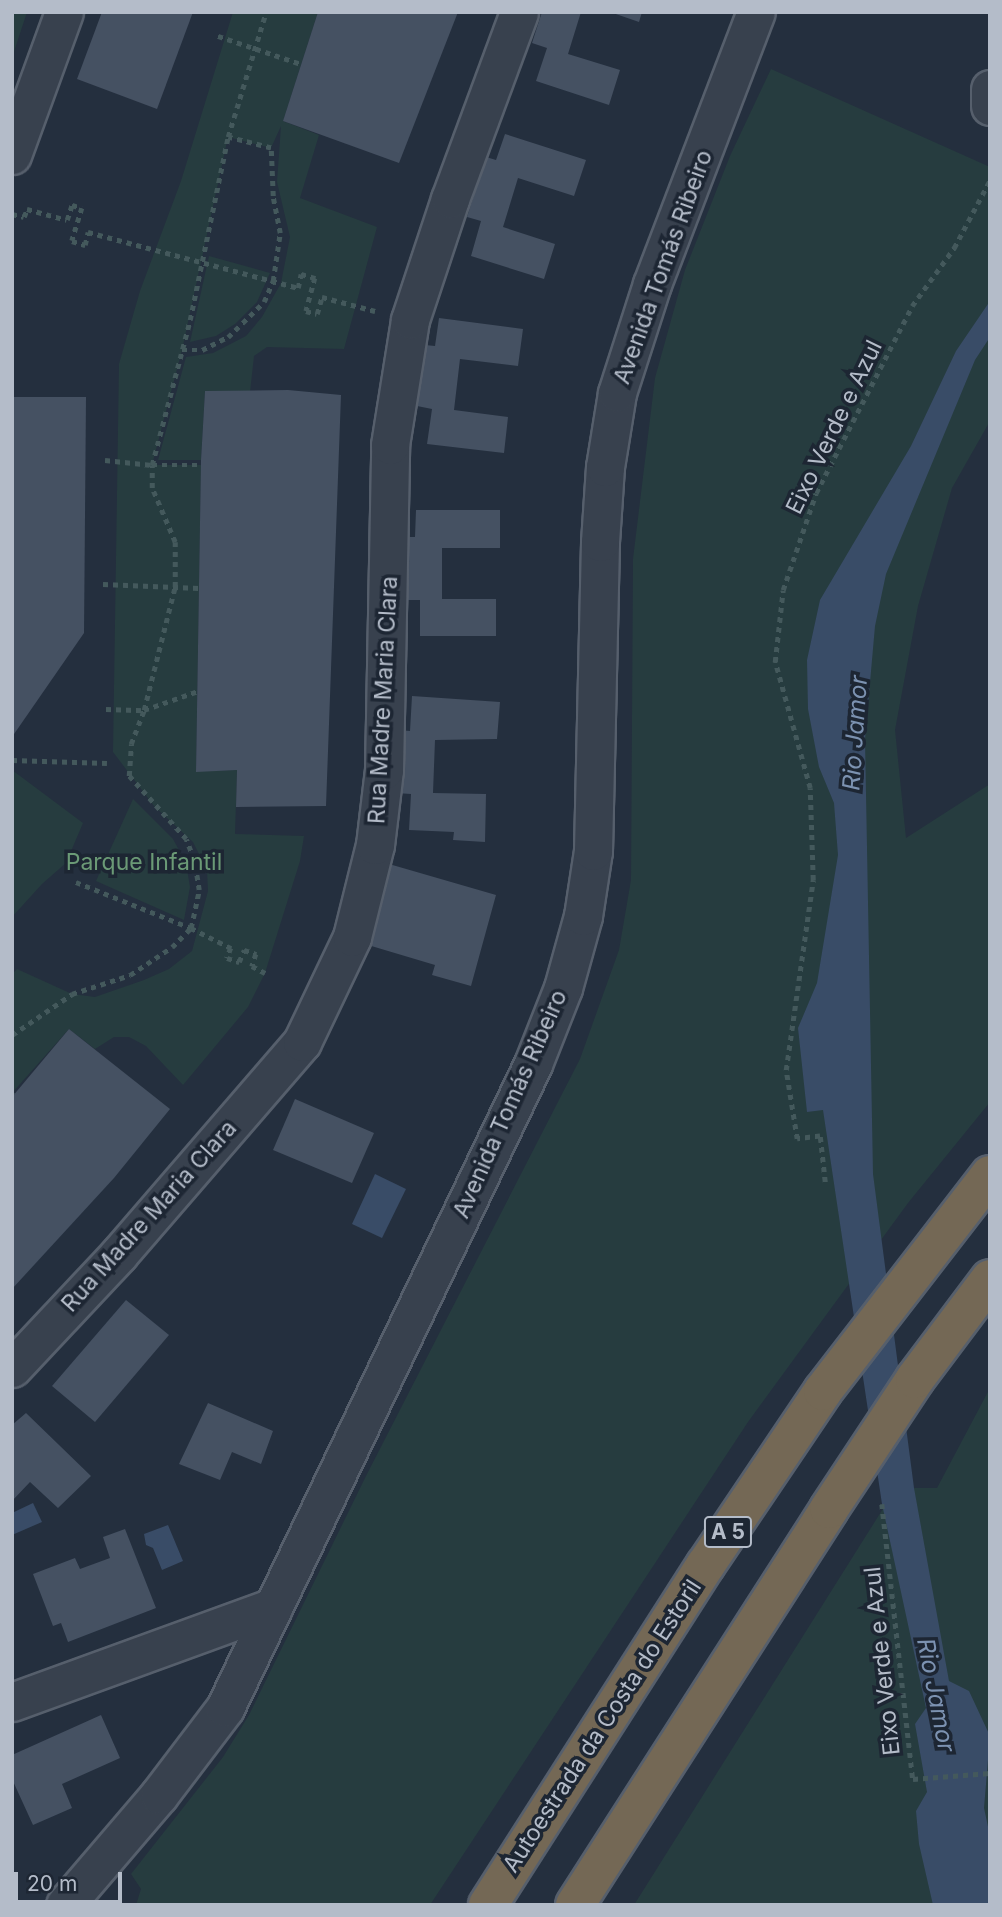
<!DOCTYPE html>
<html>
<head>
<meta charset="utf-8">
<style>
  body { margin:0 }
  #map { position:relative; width:1002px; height:1917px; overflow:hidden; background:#242f3e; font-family:Inter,sans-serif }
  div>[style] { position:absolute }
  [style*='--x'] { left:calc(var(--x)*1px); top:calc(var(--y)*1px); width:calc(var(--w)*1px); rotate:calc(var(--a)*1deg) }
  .green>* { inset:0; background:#263c3f }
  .water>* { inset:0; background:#394c67 }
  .building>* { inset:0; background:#455162 }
  .path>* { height:4.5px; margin-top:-2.25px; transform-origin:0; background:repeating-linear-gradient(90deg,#44595c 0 5px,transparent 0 10px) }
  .roads { filter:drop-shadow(2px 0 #565f6c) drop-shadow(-2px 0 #565f6c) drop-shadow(0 2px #565f6c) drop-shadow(0 -2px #565f6c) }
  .minor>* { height:37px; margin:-18.5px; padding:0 18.5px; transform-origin:18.5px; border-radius:18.5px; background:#38414e }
  .highway>* { height:38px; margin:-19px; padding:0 19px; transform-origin:19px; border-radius:19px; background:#746855 }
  span { translate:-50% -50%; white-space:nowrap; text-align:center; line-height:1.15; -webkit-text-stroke:7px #1d2633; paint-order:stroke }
  .shield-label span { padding:2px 5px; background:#1d2633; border:2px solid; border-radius:5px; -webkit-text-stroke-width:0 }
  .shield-label { font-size:21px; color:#b4bcc9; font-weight:700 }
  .street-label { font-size:23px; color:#b4bcc9 }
  .park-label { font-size:23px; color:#6b9a76 }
  .water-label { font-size:24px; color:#7c92b1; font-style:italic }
  .frame { position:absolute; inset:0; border:14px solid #b4bcc9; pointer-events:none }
  .scale { position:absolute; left:14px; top:1872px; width:108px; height:32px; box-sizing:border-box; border:4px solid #b4bcc9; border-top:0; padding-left:9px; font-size:21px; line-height:24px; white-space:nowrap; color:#b4bcc9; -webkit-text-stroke:5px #1d2633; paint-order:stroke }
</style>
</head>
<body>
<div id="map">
  <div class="green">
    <i style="clip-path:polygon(12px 12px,27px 12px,12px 58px)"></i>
    <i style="clip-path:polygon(233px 12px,318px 12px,283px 121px,319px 135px,300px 198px,377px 227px,344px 349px,267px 347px,254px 356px,250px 392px,205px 391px,201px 460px,158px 460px,186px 357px,213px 353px,246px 336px,262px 317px,281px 283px,290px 237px,277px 182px,281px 126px,271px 148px,228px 137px,182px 350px,152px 465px,201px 465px,196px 771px,237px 770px,235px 834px,304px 836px,300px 861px,265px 973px,248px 1007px,183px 1085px,146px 1046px,129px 1037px,114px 1037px,95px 1049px,69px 1029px,12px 1093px,12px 974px,17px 969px,72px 994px,95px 997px,144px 980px,169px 969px,192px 951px,208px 891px,207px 870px,193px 842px,154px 806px,113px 752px,119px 364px,140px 291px,181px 181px)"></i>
    <i style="clip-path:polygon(771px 69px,990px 167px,990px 421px,952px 488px,918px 606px,895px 730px,906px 838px,990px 784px,990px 1102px,908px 1203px,748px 1422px,430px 1905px,136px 1905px,141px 1889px,131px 1874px,223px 1757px,249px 1715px,366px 1476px,580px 1059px,619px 950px,631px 880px,633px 559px,655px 378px,685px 270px,730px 156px)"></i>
    <i style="clip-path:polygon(209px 256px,270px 273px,257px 302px,235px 324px,216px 336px,190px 342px)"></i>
    <i style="clip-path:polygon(12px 770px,83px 823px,66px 863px,42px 884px,12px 917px)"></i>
    <i style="clip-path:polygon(133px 799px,173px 839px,186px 863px,190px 887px,184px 920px,96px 881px)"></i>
    <i style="clip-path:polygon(990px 1388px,990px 1905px,634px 1905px,896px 1488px,937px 1488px)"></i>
  </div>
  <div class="water">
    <i style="clip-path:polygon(990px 301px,990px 337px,975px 360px,886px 574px,875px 626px,865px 739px,873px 1174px,914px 1488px,949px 1681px,969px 1691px,990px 1736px,984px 1808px,990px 1836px,990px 1905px,933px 1905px,919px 1844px,916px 1811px,927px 1792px,915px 1724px,926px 1708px,882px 1504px,823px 1110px,807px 1112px,798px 1028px,817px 983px,838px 855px,834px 803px,819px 767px,808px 709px,807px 660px,820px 600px,911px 446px,956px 351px)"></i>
    <i style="clip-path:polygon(375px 1174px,406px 1189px,382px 1238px,352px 1224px)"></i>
    <i style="clip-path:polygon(33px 1503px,42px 1522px,12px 1535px,12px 1513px)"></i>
    <i style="clip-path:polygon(168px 1525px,183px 1561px,162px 1570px,153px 1548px,146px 1545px,144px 1534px)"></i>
  </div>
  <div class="building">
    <i style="clip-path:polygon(102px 12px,193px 12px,157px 109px,77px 79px)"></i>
    <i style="clip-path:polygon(318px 12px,458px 12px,399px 163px,283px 121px)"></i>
    <i style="clip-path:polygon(542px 12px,581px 12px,568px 54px,620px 70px,609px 105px,536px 81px,547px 48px,532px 43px)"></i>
    <i style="clip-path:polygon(610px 12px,642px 12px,639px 22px)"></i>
    <i style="clip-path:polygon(505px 134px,586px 160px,574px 196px,518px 178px,503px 227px,555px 244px,544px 279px,471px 256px,481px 221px,467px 217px,486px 157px,496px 160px)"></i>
    <i style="clip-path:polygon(439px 318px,523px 329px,518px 366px,460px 359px,454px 410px,508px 417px,504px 453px,427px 444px,432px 409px,417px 406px,425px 345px,435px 346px)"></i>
    <i style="clip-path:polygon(288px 390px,341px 395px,326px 806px,236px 807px,237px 770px,196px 772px,201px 460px,205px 391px)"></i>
    <i style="clip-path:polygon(12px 397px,86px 397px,84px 633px,12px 737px)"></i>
    <i style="clip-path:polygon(416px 510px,500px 510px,500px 548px,442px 548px,442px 599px,496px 599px,496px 636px,420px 636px,420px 600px,405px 600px,405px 537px,415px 537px)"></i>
    <i style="clip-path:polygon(412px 696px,500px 702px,497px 739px,435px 740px,433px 793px,486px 794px,485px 842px,453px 840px,454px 832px,409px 830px,411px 794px,396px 793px,398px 730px,410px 731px)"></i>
    <i style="clip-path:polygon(389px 864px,496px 895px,471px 986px,432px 975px,435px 965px,368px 945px)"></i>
    <i style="clip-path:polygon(69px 1029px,170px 1109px,114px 1178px,12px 1289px,12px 1097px)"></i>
    <i style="clip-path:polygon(295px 1099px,374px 1133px,352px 1183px,273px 1150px)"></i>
    <i style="clip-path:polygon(126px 1300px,169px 1335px,95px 1422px,52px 1386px)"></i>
    <i style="clip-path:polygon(208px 1403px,273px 1431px,261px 1464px,232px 1452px,220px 1480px,179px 1464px)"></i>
    <i style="clip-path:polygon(26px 1413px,91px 1476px,58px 1508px,30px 1482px,12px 1501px,12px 1425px)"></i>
    <i style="clip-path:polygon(125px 1529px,156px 1608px,68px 1642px,61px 1623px,53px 1626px,33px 1574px,75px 1558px,80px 1569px,110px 1558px,103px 1537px)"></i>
    <i style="clip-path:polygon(101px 1715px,120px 1758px,62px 1784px,72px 1808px,33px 1825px,12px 1779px,12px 1755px)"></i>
  </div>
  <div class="path">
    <i style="--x:218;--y:36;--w:88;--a:18.6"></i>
    <i style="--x:12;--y:214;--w:12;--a:14"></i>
    <i style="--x:24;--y:217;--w:9;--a:-69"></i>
    <i style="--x:27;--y:209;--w:41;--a:15.4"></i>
    <i style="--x:67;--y:220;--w:16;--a:-72"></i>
    <i style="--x:72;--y:205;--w:10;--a:17"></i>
    <i style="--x:82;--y:208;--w:34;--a:107"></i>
    <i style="--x:72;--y:241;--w:14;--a:17"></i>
    <i style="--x:85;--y:245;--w:13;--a:-77"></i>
    <i style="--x:88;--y:232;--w:217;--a:14.9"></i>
    <i style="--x:298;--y:288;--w:14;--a:-78"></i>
    <i style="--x:301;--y:274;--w:15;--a:16"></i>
    <i style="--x:315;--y:278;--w:34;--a:105"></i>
    <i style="--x:306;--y:311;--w:11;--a:15"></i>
    <i style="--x:317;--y:314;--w:18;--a:-74"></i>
    <i style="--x:322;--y:297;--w:55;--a:14.8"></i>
    <i style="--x:182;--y:350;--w:20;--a:0"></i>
    <i style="--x:202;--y:350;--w:29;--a:-27"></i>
    <i style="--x:228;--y:337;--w:50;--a:-44.2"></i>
    <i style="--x:264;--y:302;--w:23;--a:-67"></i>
    <i style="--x:273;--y:281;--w:49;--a:-81.7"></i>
    <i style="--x:280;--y:233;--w:38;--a:-101"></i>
    <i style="--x:273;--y:196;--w:48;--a:-92.4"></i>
    <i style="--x:271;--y:148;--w:44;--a:-165.7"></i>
    <i style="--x:105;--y:460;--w:47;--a:6.1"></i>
    <i style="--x:152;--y:465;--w:49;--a:0"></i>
    <i style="--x:103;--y:584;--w:96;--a:2.4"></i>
    <i style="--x:106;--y:709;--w:38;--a:2"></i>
    <i style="--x:144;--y:710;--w:57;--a:-19.4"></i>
    <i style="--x:12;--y:760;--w:95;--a:1.8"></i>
    <i style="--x:76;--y:882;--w:124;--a:21.8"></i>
    <i style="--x:191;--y:928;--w:45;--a:26.6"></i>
    <i style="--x:231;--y:948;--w:11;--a:112"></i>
    <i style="--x:227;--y:958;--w:13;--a:18"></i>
    <i style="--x:239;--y:962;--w:13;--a:-67"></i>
    <i style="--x:244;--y:950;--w:13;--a:18"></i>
    <i style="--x:256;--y:954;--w:13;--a:108"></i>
    <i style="--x:252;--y:966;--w:15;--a:28"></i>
    <i style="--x:12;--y:1035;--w:73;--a:-34.3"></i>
    <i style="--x:72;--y:994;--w:61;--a:-18.1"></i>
    <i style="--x:130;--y:975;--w:50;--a:-33.7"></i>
    <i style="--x:172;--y:947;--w:27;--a:-45"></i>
    <i style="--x:191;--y:928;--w:39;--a:-78"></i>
    <i style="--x:199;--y:890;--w:30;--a:-99"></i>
    <i style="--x:194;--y:860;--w:22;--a:-111"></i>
    <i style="--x:186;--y:839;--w:85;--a:-132.1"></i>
    <i style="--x:129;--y:776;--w:32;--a:-86"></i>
    <i style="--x:131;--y:744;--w:36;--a:-69"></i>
    <i style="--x:144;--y:710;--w:127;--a:-75.9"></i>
    <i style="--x:175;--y:587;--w:45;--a:-90"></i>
    <i style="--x:175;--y:542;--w:59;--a:-113.1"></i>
    <i style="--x:152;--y:488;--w:23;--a:-90"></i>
    <i style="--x:152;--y:465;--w:150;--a:-75.3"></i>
    <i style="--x:190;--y:320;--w:187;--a:-78.3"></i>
    <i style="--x:228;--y:137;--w:131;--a:-73.1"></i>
    <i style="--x:12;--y:1094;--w:2;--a:27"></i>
    <i style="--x:825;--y:1182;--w:46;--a:-96.2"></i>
    <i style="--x:820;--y:1136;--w:23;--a:173"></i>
    <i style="--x:797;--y:1139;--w:70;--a:-99.1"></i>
    <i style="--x:786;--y:1070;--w:192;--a:-81.9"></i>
    <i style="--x:813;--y:880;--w:92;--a:-91.9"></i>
    <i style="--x:810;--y:788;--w:131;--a:-105.5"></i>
    <i style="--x:775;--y:662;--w:72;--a:-83.7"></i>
    <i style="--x:783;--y:590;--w:102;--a:-71.2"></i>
    <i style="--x:816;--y:493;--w:210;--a:-62.8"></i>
    <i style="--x:912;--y:306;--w:72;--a:-54.1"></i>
    <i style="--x:954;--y:248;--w:77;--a:-62.1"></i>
    <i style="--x:882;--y:1504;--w:277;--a:83.6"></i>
    <i style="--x:913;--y:1779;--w:77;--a:-4.5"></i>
  </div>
  <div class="roads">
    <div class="minor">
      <i style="--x:990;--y:89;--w:17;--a:90"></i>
      <i style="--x:12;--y:155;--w:152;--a:-70"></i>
      <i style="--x:12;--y:1368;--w:156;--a:-46.8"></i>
      <i style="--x:119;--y:1254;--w:280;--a:-49.2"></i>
      <i style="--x:302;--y:1042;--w:116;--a:-64.5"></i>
      <i style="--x:352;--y:937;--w:95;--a:-76"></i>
      <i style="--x:375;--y:845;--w:76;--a:-83.2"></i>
      <i style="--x:384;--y:770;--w:325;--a:-88.9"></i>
      <i style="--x:390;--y:445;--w:127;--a:-80.9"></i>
      <i style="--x:410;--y:320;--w:127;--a:-71.7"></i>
      <i style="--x:450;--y:199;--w:199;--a:-69.7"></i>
      <i style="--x:12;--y:1702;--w:278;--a:-20"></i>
      <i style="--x:65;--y:1905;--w:145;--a:-49.5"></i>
      <i style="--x:159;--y:1795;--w:109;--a:-52.8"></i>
      <i style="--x:225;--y:1708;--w:714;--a:-64.44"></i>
      <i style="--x:533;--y:1064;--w:82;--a:-68.5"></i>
      <i style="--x:563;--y:988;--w:75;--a:-74.5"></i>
      <i style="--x:583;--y:916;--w:66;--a:-81.3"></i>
      <i style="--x:593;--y:851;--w:309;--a:-88.7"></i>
      <i style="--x:600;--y:542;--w:75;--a:-86.2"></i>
      <i style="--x:605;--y:467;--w:75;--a:-80.8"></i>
      <i style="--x:617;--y:393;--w:114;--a:-72.2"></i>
      <i style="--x:652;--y:284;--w:291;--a:-69.1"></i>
    </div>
    <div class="highway">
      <i style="--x:488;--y:1905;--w:403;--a:-57.4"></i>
      <i style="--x:705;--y:1566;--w:211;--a:-56"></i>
      <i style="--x:823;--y:1391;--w:273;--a:-52.3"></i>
      <i style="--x:575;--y:1905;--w:470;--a:-57.3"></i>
      <i style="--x:829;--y:1509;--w:156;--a:-56.5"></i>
      <i style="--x:915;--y:1379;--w:125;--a:-53.1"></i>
    </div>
  </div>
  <div class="shield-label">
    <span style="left:728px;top:1532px">A 5</span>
  </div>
  <div class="street-label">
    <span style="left:663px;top:267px;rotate:-70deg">Avenida Tomás Ribeiro</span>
    <span style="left:834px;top:427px;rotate:-64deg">Eixo Verde e Azul</span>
    <span style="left:383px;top:700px;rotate:-87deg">Rua Madre Maria Clara</span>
    <span style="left:510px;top:1104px;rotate:-66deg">Avenida Tomás Ribeiro</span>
    <span style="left:149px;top:1216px;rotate:-48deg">Rua Madre Maria Clara</span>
    <span style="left:882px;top:1661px;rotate:-96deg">Eixo Verde e Azul</span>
    <span style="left:602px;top:1726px;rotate:-57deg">Autoestrada da Costa do Estoril</span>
  </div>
  <div class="park-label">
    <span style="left:144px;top:862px">Parque Infantil</span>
  </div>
  <div class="water-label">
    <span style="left:855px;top:733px;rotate:-86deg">Rio Jamor</span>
    <span style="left:936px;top:1695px;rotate:79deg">Rio Jamor</span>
  </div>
  <div class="frame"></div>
  <div class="scale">20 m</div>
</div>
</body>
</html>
